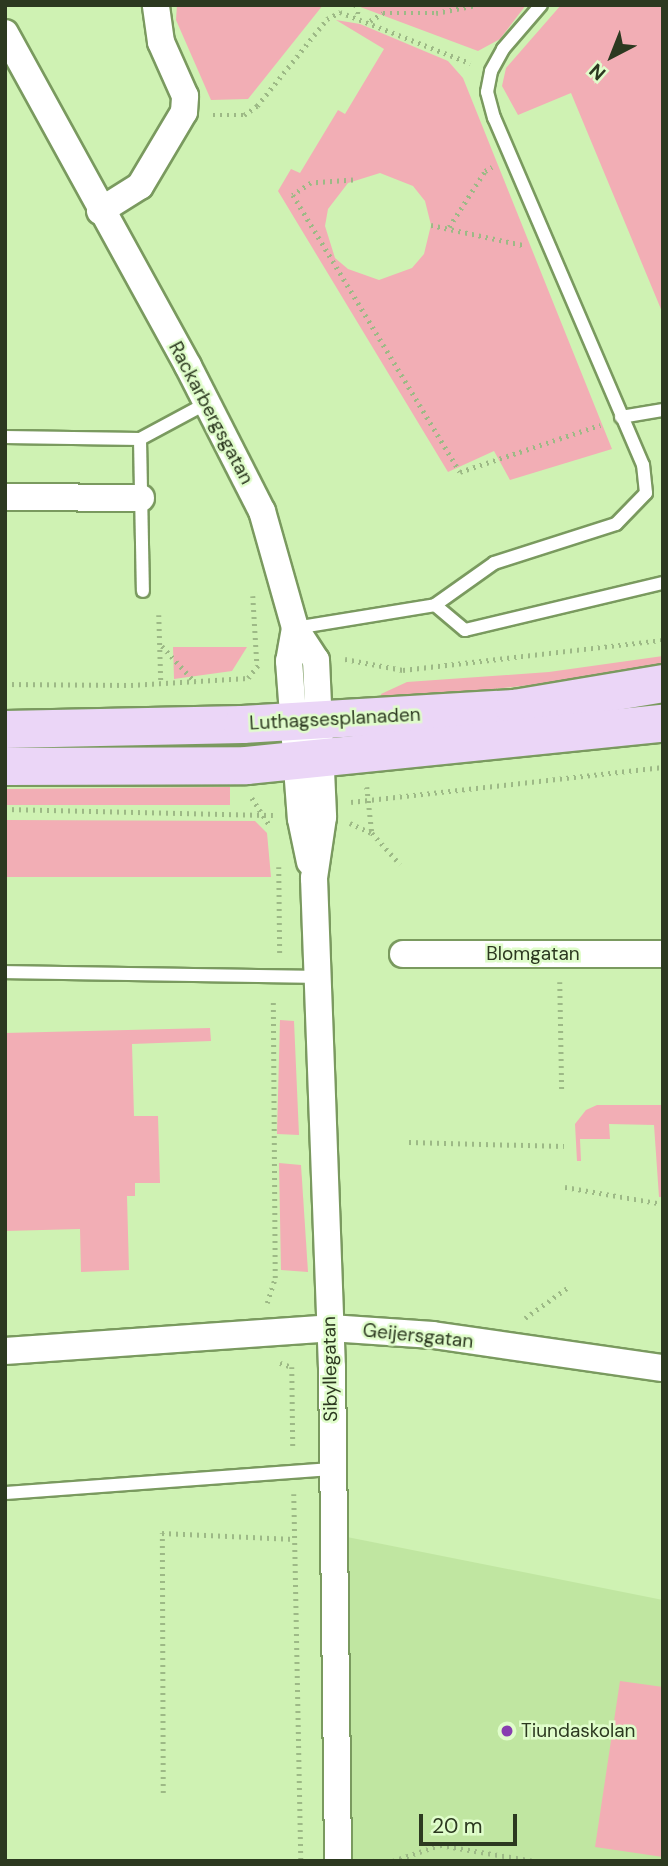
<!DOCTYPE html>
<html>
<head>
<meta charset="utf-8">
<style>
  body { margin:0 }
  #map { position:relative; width:668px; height:1866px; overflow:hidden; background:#cff2b3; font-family:"DM Sans",sans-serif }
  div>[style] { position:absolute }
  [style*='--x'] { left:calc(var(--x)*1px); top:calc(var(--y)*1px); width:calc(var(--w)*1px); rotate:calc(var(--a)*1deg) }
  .built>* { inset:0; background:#c0e6a1 }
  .green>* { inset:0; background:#f2aeb5 }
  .path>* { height:4.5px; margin-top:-2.25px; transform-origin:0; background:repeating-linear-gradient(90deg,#9db986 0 2px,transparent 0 7px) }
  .roads { filter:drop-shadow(2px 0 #7a9a5f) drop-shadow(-2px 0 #7a9a5f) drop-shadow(0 2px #7a9a5f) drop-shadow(0 -2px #7a9a5f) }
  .service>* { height:12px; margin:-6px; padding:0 6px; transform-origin:6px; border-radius:6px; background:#fff }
  .minor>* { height:26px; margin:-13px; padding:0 13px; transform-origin:13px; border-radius:13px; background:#fff }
  .secondary>* { height:37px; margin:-18.5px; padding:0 18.5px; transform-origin:18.5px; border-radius:18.5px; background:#ebd6f7 }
  .dots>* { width:19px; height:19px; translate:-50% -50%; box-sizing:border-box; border:4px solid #e0fdcb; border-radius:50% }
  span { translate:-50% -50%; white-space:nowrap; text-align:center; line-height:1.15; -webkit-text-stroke:5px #e0fdcb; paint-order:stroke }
  .street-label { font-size:19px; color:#2c3920 }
  .poi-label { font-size:19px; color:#2c3920 }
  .left { translate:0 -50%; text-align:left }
  .frame { position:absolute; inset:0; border:7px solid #2c3920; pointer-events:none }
  .north { position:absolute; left:577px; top:21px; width:70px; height:70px; -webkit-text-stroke:5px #e0fdcb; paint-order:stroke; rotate:222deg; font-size:19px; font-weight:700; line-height:28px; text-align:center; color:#2c3920 }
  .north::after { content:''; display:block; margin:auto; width:24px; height:32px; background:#2c3920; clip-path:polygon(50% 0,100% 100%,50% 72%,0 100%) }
  .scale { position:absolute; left:419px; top:1814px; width:98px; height:32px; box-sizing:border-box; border:4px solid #2c3920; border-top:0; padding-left:9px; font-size:21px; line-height:24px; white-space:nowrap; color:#2c3920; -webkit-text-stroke:5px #e0fdcb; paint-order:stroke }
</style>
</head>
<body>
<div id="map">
  <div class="built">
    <i style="clip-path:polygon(347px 1537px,663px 1600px,663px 1861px,353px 1861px)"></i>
  </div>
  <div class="green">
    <i style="clip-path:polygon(177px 5px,323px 5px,248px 99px,211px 100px,176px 20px)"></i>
    <i style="clip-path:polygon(355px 5px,526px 5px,500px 39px,478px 51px)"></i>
    <i style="clip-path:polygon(561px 5px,663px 5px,663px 314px,571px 93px,518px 115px,502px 86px,506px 68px)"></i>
    <i style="clip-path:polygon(evenodd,336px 20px,360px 24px,448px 61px,463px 78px,612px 449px,510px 480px,494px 451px,448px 472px,278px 191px,291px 169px,300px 173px,338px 110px,345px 114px,384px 49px,336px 20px,380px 173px,413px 186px,425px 201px,431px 225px,424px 254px,412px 268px,379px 280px,348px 269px,335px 258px,325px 226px,328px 209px,348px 183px,380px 173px)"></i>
    <i style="clip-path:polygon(173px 647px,247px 647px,232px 671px,174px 679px)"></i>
    <i style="clip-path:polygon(663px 656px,663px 671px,382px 701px,381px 694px,407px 682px,549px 672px)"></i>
    <i style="clip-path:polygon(230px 787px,230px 805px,5px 805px,5px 789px)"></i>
    <i style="clip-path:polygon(5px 820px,255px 821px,267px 833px,271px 877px,5px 877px)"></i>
    <i style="clip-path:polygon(280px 1020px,294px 1021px,299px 1135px,277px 1134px)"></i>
    <i style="clip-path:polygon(210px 1028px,211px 1041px,132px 1044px,134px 1116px,158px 1116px,160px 1183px,135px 1183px,135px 1196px,127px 1196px,129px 1270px,81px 1272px,80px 1229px,5px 1231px,5px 1033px)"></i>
    <i style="clip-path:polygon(597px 1105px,663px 1105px,663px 1197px,659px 1197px,654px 1125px,609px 1124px,610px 1139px,580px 1139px,581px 1161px,577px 1161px,575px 1124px,586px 1110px)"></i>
    <i style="clip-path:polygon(279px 1163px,301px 1165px,308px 1272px,281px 1270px)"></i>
    <i style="clip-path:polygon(620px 1681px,663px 1687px,663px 1857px,595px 1847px)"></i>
  </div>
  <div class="path">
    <i style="--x:356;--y:5;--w:11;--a:75"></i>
    <i style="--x:370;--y:21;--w:15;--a:-32"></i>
    <i style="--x:383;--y:13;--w:53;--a:0"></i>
    <i style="--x:436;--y:13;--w:41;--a:-11.3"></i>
    <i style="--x:213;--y:115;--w:31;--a:0"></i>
    <i style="--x:244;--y:115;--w:16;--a:-35"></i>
    <i style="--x:257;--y:106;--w:112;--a:-51.2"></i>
    <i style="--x:327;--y:19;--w:15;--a:-28"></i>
    <i style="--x:340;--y:12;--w:140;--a:21.4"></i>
    <i style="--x:353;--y:180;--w:42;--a:175.9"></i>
    <i style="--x:311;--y:183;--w:22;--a:146"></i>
    <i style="--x:293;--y:195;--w:323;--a:58.9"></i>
    <i style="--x:460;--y:472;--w:148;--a:-18.6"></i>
    <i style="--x:431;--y:225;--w:94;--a:12.3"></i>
    <i style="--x:449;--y:227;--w:67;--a:-57.3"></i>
    <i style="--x:485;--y:171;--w:8;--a:-30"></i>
    <i style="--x:253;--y:596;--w:68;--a:86.6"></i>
    <i style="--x:159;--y:615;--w:68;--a:88.3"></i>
    <i style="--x:162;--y:646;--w:49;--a:47.5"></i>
    <i style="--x:345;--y:659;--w:59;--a:10.7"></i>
    <i style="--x:403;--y:670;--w:262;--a:-6.6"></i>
    <i style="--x:5;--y:684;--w:126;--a:0.5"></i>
    <i style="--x:131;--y:685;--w:117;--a:-3.4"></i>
    <i style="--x:248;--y:678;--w:18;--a:-52"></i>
    <i style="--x:367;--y:787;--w:46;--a:83.8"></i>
    <i style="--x:372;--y:833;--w:42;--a:47.9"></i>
    <i style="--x:252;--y:798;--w:33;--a:57"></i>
    <i style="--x:351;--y:802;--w:314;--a:-6.4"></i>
    <i style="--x:5;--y:809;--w:268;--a:1.3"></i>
    <i style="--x:350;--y:823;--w:23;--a:25"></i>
    <i style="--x:279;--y:867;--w:89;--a:89.4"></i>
    <i style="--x:560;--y:982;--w:111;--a:89"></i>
    <i style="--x:409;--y:1142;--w:155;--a:1.5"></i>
    <i style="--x:565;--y:1187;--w:99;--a:9.8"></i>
    <i style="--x:267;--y:1303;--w:26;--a:-72"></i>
    <i style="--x:275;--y:1278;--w:280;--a:-90.4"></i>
    <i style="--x:525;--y:1318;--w:52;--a:-35.5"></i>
    <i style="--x:280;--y:1363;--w:13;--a:18"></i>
    <i style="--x:292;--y:1367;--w:83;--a:89.3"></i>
    <i style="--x:294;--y:1494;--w:367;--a:88.9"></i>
    <i style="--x:163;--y:1793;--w:260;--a:-90.2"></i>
    <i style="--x:162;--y:1533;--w:133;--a:2.6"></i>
    <i style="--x:393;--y:1861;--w:50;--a:-18.8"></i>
    <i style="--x:440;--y:1845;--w:95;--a:9.7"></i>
  </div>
  <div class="roads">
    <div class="service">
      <i style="--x:621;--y:417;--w:43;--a:-9.5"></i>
      <i style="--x:5;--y:437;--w:135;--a:0.8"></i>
      <i style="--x:140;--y:439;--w:76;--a:-28.2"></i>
      <i style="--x:140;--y:439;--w:152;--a:88.9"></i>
      <i style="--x:435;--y:605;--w:72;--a:-35.4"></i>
      <i style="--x:494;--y:563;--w:128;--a:-17.7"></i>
      <i style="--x:616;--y:524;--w:43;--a:-45.9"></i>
      <i style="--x:646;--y:493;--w:28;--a:-96"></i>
      <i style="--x:643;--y:465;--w:378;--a:-113.2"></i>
      <i style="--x:494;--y:118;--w:27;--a:-105"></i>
      <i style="--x:487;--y:92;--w:21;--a:-79"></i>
      <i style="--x:491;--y:71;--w:25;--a:-61"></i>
      <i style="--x:503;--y:49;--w:58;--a:-49.2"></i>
      <i style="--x:295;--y:628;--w:142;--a:-9.3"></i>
      <i style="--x:435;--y:605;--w:39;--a:40"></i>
      <i style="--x:465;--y:630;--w:204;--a:-13.4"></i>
      <i style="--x:5;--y:972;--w:312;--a:0.9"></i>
      <i style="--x:5;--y:1493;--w:328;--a:-4.2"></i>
    </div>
    <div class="minor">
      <i style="--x:5;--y:33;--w:380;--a:61.2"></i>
      <i style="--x:188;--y:366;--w:163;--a:63"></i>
      <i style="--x:262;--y:511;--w:122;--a:74.2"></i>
      <i style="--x:295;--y:628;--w:38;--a:57"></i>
      <i style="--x:316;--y:660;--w:157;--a:87.4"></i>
      <i style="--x:323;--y:817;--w:62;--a:98.4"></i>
      <i style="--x:314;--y:878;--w:489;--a:87.9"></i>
      <i style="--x:332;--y:1367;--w:494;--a:89.3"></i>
      <i style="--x:100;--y:211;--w:47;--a:-32"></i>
      <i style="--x:140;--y:186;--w:86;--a:-59.3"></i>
      <i style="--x:184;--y:112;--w:16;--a:-86"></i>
      <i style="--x:185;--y:96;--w:59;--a:-114"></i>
      <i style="--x:161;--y:42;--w:37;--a:-98"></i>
      <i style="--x:5;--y:497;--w:136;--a:0.4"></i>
      <i style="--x:295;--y:628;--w:34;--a:100"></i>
      <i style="--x:289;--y:661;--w:158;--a:85.7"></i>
      <i style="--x:301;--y:819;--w:44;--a:78.2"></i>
      <i style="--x:403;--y:954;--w:260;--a:0"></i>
      <i style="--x:5;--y:1351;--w:326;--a:-4"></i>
      <i style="--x:330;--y:1328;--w:103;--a:3.9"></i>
      <i style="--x:433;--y:1335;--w:232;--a:8.2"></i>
    </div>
    <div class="secondary">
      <i style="--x:5;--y:729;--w:237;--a:-1.2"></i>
      <i style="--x:242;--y:724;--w:272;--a:-3.4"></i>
      <i style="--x:514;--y:708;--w:151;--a:-9.5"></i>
      <i style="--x:5;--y:766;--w:241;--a:-0.2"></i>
      <i style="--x:246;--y:765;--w:419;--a:-5.8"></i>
    </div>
  </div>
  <div class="dots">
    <i style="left:507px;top:1731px;background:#883eb0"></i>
  </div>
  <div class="street-label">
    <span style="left:211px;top:413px;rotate:62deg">Rackarbergsgatan</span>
    <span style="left:335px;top:719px;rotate:-3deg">Luthagsesplanaden</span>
    <span style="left:533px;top:954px">Blomgatan</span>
    <span style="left:418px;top:1336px;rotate:6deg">Geijersgatan</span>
    <span style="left:330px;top:1369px;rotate:-91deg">Sibyllegatan</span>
  </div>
  <div class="poi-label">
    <span class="left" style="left:521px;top:1731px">Tiundaskolan</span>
  </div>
  <div class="frame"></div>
  <div class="north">N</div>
  <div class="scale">20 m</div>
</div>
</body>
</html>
